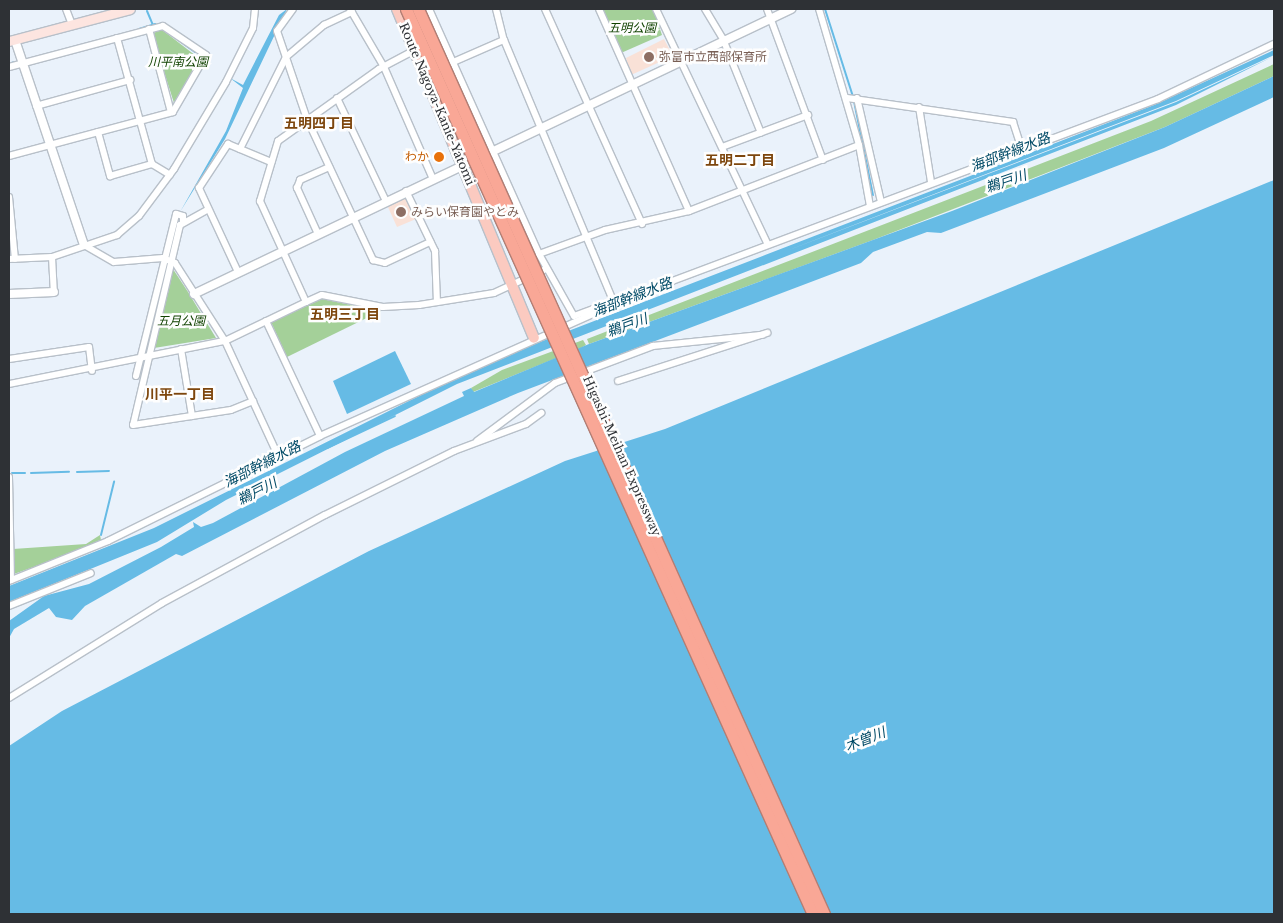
<!DOCTYPE html>
<html>
<head>
<meta charset="utf-8">
<style>
  body { margin:0 }
  #map { position:relative; width:1283px; height:923px; overflow:hidden; background:#eaf2fb; font-family:"Libre Baskerville","Noto Sans JP",serif }
  div>[style] { position:absolute }
  [style*='--x'] { left:calc(var(--x)*1px); top:calc(var(--y)*1px); width:calc(var(--w)*1px); rotate:calc(var(--a)*1deg) }
  .education>* { inset:0; background:#f9e1d7 }
  .green>* { inset:0; background:#a4d099 }
  .water>* { inset:0; background:#66bbe5 }
  .stream>* { height:2px; margin:-1px; padding:0 1px; transform-origin:1px; border-radius:1px; background:#66bbe5 }
  .roads { filter:drop-shadow(1px 0 #b8c0c9) drop-shadow(-1px 0 #b8c0c9) drop-shadow(0 1px #b8c0c9) drop-shadow(0 -1px #b8c0c9) }
  .minor>* { height:6px; margin:-3px; padding:0 3px; transform-origin:3px; border-radius:3px; background:#fff }
  .tertiary>* { height:8px; margin:-4px; padding:0 4px; transform-origin:4px; border-radius:4px; background:#fff }
  .secondary>* { height:9px; margin:-4.5px; padding:0 4.5px; transform-origin:4.5px; border-radius:4.5px; background:#fde5e0 }
  .primary>* { height:10px; margin:-5px; padding:0 5px; transform-origin:5px; border-radius:5px; background:#fbcac0 }
  .bridges { filter:drop-shadow(1px 0 #b27e74) drop-shadow(-1px 0 #b27e74) drop-shadow(0 1px #b27e74) drop-shadow(0 -1px #b27e74) }
  .motorway-bridge>* { height:11px; margin:-5.5px; padding:0 5.5px; transform-origin:5.5px; border-radius:5.5px; background:#f9a796 }
  .dots>* { width:14px; height:14px; translate:-50% -50%; box-sizing:border-box; border:2px solid #fefefe; border-radius:50% }
  span { translate:-50% -50%; white-space:nowrap; text-align:center; line-height:1.15; -webkit-text-stroke:5px #fefefe; paint-order:stroke }
  .park-label { font-size:12px; color:#104200; font-style:italic }
  .education-label { font-size:12px; color:#785e54 }
  .left { translate:0 -50%; text-align:left }
  .street-label { font-size:12px; color:#2e3135 }
  .food-label { font-size:12px; color:#c56008 }
  .right { translate:-100% -50%; text-align:right }
  .neighbourhood-label { font-size:14px; color:#7d460d; font-weight:700 }
  .water-label { font-size:14px; color:#004a66; font-style:italic }
  .frame { position:absolute; inset:0; border:10px solid #2e3135; pointer-events:none }
</style>
</head>
<body>
<div id="map">
  <div class="education">
    <i style="clip-path:polygon(664px 39px,673px 56px,631px 75px,626px 58px)"></i>
    <i style="clip-path:polygon(406px 197px,416px 219px,397px 227px,387px 205px)"></i>
  </div>
  <div class="green">
    <i style="clip-path:polygon(602px 9px,653px 9px,662px 35px,621px 53px)"></i>
    <i style="clip-path:polygon(161px 29px,200px 59px,174px 103px,152px 34px)"></i>
    <i style="clip-path:polygon(1274px 64px,1274px 76px,1165px 127px,873px 240px,589px 344px,587px 339px,1151px 121px)"></i>
    <i style="clip-path:polygon(171px 266px,188px 292px,216px 338px,154px 348px)"></i>
    <i style="clip-path:polygon(322px 299px,381px 311px,287px 357px,271px 322px)"></i>
    <i style="clip-path:polygon(583px 340px,586px 345px,581px 348px,473px 392px,471px 388px,502px 370px)"></i>
    <i style="clip-path:polygon(100px 535px,101px 540px,87px 548px,14px 574px,13px 549px,86px 544px)"></i>
  </div>
  <div class="water">
    <i style="clip-path:polygon(287px 9px,225px 139px,180px 212px,226px 131px,243px 88px,230px 78px,243px 85px,279px 15px)"></i>
    <i style="clip-path:polygon(1274px 50px,1274px 55px,1176px 101px,781px 253px,1176px 102px,1274px 56px,1176px 105px,457px 384px,226px 500px,157px 542px,9px 602px,9px 586px,154px 528px,485px 363px,1154px 105px)"></i>
    <i style="clip-path:polygon(1274px 76px,1274px 97px,1164px 148px,941px 233px,927px 232px,873px 252px,861px 263px,518px 393px,385px 451px,182px 556px,176px 554px,85px 606px,72px 620px,56px 617px,49px 608px,14px 629px,9px 638px,9px 621px,44px 596px,89px 584px,161px 547px,194px 527px,193px 522px,201px 527px,213px 523px,345px 452px,464px 396px,462px 392px,471px 388px,474px 392px,589px 344px,952px 211px,1165px 127px)"></i>
    <i style="clip-path:polygon(1274px 180px,1274px 914px,9px 914px,9px 746px,62px 711px,369px 551px,565px 461px,665px 429px)"></i>
    <i style="clip-path:polygon(395px 351px,411px 384px,347px 414px,333px 381px)"></i>
  </div>
  <div class="stream">
    <i style="--x:825;--y:9;--w:92;--a:72.3"></i>
    <i style="--x:147;--y:11;--w:15;--a:67"></i>
    <i style="--x:139;--y:29;--w:17;--a:-17"></i>
    <i style="--x:177;--y:39;--w:26;--a:36"></i>
    <i style="--x:9;--y:64;--w:5;--a:-22"></i>
    <i style="--x:854;--y:101;--w:96;--a:78.6"></i>
    <i style="--x:327;--y:448;--w:75;--a:-25.2"></i>
    <i style="--x:77;--y:472;--w:32;--a:-2"></i>
    <i style="--x:12;--y:473;--w:13;--a:0"></i>
    <i style="--x:31;--y:473;--w:38;--a:-2"></i>
    <i style="--x:101;--y:535;--w:55;--a:-76.2"></i>
  </div>
  <div class="roads">
    <div class="minor">
      <i style="--x:66;--y:9;--w:17;--a:69"></i>
      <i style="--x:293;--y:9;--w:27;--a:126"></i>
      <i style="--x:277;--y:31;--w:93;--a:71.2"></i>
      <i style="--x:307;--y:119;--w:156;--a:64.9"></i>
      <i style="--x:373;--y:260;--w:12;--a:14"></i>
      <i style="--x:385;--y:263;--w:50;--a:-25"></i>
      <i style="--x:350;--y:9;--w:67;--a:59.6"></i>
      <i style="--x:384;--y:67;--w:122;--a:66.4"></i>
      <i style="--x:429;--y:9;--w:269;--a:65.8"></i>
      <i style="--x:539;--y:254;--w:70;--a:-20"></i>
      <i style="--x:605;--y:230;--w:86;--a:-12.7"></i>
      <i style="--x:689;--y:211;--w:182;--a:-21.2"></i>
      <i style="--x:496;--y:9;--w:32;--a:76"></i>
      <i style="--x:504;--y:40;--w:282;--a:67.3"></i>
      <i style="--x:545;--y:9;--w:236;--a:65.7"></i>
      <i style="--x:599;--y:9;--w:221;--a:66"></i>
      <i style="--x:656;--y:9;--w:259;--a:64.6"></i>
      <i style="--x:705;--y:9;--w:35;--a:59"></i>
      <i style="--x:723;--y:39;--w:101;--a:68"></i>
      <i style="--x:767;--y:9;--w:161;--a:69.7"></i>
      <i style="--x:819;--y:9;--w:142;--a:73.6"></i>
      <i style="--x:859;--y:145;--w:62;--a:79.8"></i>
      <i style="--x:149;--y:29;--w:86;--a:75.2"></i>
      <i style="--x:117;--y:38;--w:131;--a:74.5"></i>
      <i style="--x:152;--y:164;--w:21;--a:31"></i>
      <i style="--x:415;--y:50;--w:41;--a:152.2"></i>
      <i style="--x:379;--y:69;--w:124;--a:144.5"></i>
      <i style="--x:278;--y:141;--w:63;--a:106.7"></i>
      <i style="--x:260;--y:201;--w:111;--a:65.5"></i>
      <i style="--x:306;--y:302;--w:17;--a:-24"></i>
      <i style="--x:322;--y:295;--w:62;--a:11.1"></i>
      <i style="--x:383;--y:307;--w:36;--a:-3"></i>
      <i style="--x:419;--y:305;--w:76;--a:-9.1"></i>
      <i style="--x:494;--y:293;--w:57;--a:-24.8"></i>
      <i style="--x:451;--y:63;--w:58;--a:-23.5"></i>
      <i style="--x:9;--y:67;--w:159;--a:-14.9"></i>
      <i style="--x:163;--y:26;--w:52;--a:34"></i>
      <i style="--x:206;--y:55;--w:66;--a:120.1"></i>
      <i style="--x:173;--y:112;--w:170;--a:165"></i>
      <i style="--x:337;--y:98;--w:114;--a:64.6"></i>
      <i style="--x:847;--y:98;--w:168;--a:8.2"></i>
      <i style="--x:1013;--y:122;--w:28;--a:72"></i>
      <i style="--x:857;--y:98;--w:107;--a:77"></i>
      <i style="--x:36;--y:106;--w:98;--a:-15.5"></i>
      <i style="--x:919;--y:107;--w:76;--a:80.9"></i>
      <i style="--x:98;--y:132;--w:46;--a:74.7"></i>
      <i style="--x:110;--y:176;--w:44;--a:-15.9"></i>
      <i style="--x:722;--y:147;--w:92;--a:-20.4"></i>
      <i style="--x:240;--y:149;--w:103;--a:-63.4"></i>
      <i style="--x:286;--y:57;--w:50;--a:-40.1"></i>
      <i style="--x:324;--y:25;--w:31;--a:-25"></i>
      <i style="--x:406;--y:191;--w:67;--a:64.2"></i>
      <i style="--x:435;--y:251;--w:51;--a:87.8"></i>
      <i style="--x:9;--y:197;--w:62;--a:84.5"></i>
      <i style="--x:207;--y:210;--w:31;--a:151"></i>
      <i style="--x:180;--y:225;--w:205;--a:103.2"></i>
      <i style="--x:133;--y:425;--w:99;--a:-8.7"></i>
      <i style="--x:231;--y:410;--w:24;--a:-22"></i>
      <i style="--x:318;--y:234;--w:51;--a:-114.5"></i>
      <i style="--x:297;--y:188;--w:9;--a:-69"></i>
      <i style="--x:300;--y:180;--w:32;--a:-24"></i>
      <i style="--x:84;--y:245;--w:34;--a:30"></i>
      <i style="--x:114;--y:262;--w:49;--a:-4.7"></i>
      <i style="--x:163;--y:258;--w:13;--a:23"></i>
      <i style="--x:175;--y:263;--w:93;--a:57.3"></i>
      <i style="--x:225;--y:341;--w:129;--a:65.2"></i>
      <i style="--x:539;--y:254;--w:71;--a:60.6"></i>
      <i style="--x:574;--y:316;--w:44;--a:-20.1"></i>
      <i style="--x:52;--y:257;--w:35;--a:87"></i>
      <i style="--x:9;--y:259;--w:43;--a:-2.7"></i>
      <i style="--x:52;--y:257;--w:69;--a:-18.7"></i>
      <i style="--x:117;--y:235;--w:29;--a:-41"></i>
      <i style="--x:139;--y:216;--w:59;--a:-53.3"></i>
      <i style="--x:174;--y:169;--w:101;--a:-59.1"></i>
      <i style="--x:226;--y:82;--w:60;--a:-63.4"></i>
      <i style="--x:253;--y:28;--w:19;--a:-84"></i>
      <i style="--x:238;--y:272;--w:93;--a:-114.9"></i>
      <i style="--x:199;--y:188;--w:53;--a:-56.6"></i>
      <i style="--x:228;--y:144;--w:47;--a:22.7"></i>
      <i style="--x:266;--y:321;--w:127;--a:64.8"></i>
      <i style="--x:181;--y:349;--w:68;--a:80.7"></i>
      <i style="--x:9;--y:359;--w:81;--a:-8.5"></i>
      <i style="--x:89;--y:347;--w:24;--a:83"></i>
      <i style="--x:136;--y:376;--w:167;--a:-76.1"></i>
      <i style="--x:176;--y:214;--w:7;--a:16"></i>
      <i style="--x:183;--y:216;--w:6;--a:90"></i>
      <i style="--x:618;--y:381;--w:157;--a:-17.9"></i>
      <i style="--x:9;--y:384;--w:220;--a:-11.3"></i>
      <i style="--x:225;--y:341;--w:90;--a:-25.7"></i>
      <i style="--x:477;--y:441;--w:97;--a:-36.6"></i>
      <i style="--x:555;--y:383;--w:105;--a:-20.7"></i>
      <i style="--x:653;--y:346;--w:110;--a:-5.8"></i>
      <i style="--x:9;--y:477;--w:103;--a:88.9"></i>
      <i style="--x:9;--y:581;--w:107;--a:-22"></i>
      <i style="--x:108;--y:541;--w:237;--a:-26.3"></i>
      <i style="--x:320;--y:436;--w:345;--a:-24.1"></i>
      <i style="--x:635;--y:295;--w:559;--a:-20.54"></i>
      <i style="--x:1158;--y:99;--w:128;--a:-25.4"></i>
      <i style="--x:9;--y:606;--w:88;--a:-21.9"></i>
      <i style="--x:9;--y:698;--w:180;--a:-31.8"></i>
      <i style="--x:162;--y:603;--w:185;--a:-28.4"></i>
      <i style="--x:325;--y:515;--w:144;--a:-26.4"></i>
      <i style="--x:454;--y:451;--w:77;--a:-20.6"></i>
      <i style="--x:526;--y:424;--w:19;--a:-36"></i>
    </div>
    <div class="tertiary">
      <i style="--x:15;--y:40;--w:216;--a:71.4"></i>
      <i style="--x:9;--y:294;--w:45;--a:-2.5"></i>
      <i style="--x:194;--y:294;--w:662;--a:-25.52"></i>
    </div>
    <div class="secondary">
      <i style="--x:9;--y:41;--w:125;--a:-14.8"></i>
    </div>
    <div class="primary">
      <i style="--x:397;--y:9;--w:356;--a:67.4"></i>
    </div>
  </div>
  <div class="bridges">
    <div class="motorway-bridge">
      <i style="--x:406;--y:9;--w:992;--a:65.79"></i>
      <i style="--x:418;--y:9;--w:992;--a:65.84"></i>
    </div>
  </div>
  <div class="dots">
    <i style="left:649px;top:57px;background:#8d6e63"></i>
    <i style="left:439px;top:157px;background:#e8710a"></i>
    <i style="left:401px;top:212px;background:#8d6e63"></i>
  </div>
  <div class="park-label">
    <span style="left:632px;top:28px">五明公園</span>
    <span style="left:178px;top:62px">川平南公園</span>
    <span style="left:181px;top:321px">五月公園</span>
  </div>
  <div class="education-label">
    <span class="left" style="left:659px;top:57px">弥富市立西部保育所</span>
    <span class="left" style="left:411px;top:212px">みらい保育園やとみ</span>
  </div>
  <div class="street-label">
    <span style="left:437px;top:104px;rotate:67deg">Route Nagoya-Kanie-Yatomi</span>
    <span style="left:622px;top:456px;rotate:66deg">Higashi-Meihan Expressway</span>
  </div>
  <div class="food-label">
    <span class="right" style="left:429px;top:157px">わか</span>
  </div>
  <div class="neighbourhood-label">
    <span style="left:319px;top:123px">五明四丁目</span>
    <span style="left:740px;top:160px">五明二丁目</span>
    <span style="left:345px;top:314px">五明三丁目</span>
    <span style="left:180px;top:394px">川平一丁目</span>
  </div>
  <div class="water-label">
    <span style="left:1010px;top:152px;rotate:-21deg">海部幹線水路</span>
    <span style="left:1006px;top:181px;rotate:-19deg">鵜戸川</span>
    <span style="left:632px;top:297px;rotate:-21deg">海部幹線水路</span>
    <span style="left:627px;top:325px;rotate:-20deg">鵜戸川</span>
    <span style="left:262px;top:464px;rotate:-27deg">海部幹線水路</span>
    <span style="left:257px;top:491px;rotate:-27deg">鵜戸川</span>
    <span style="left:865px;top:739px;rotate:-21deg">木曽川</span>
  </div>
  <div class="frame"></div>
</div>
</body>
</html>
